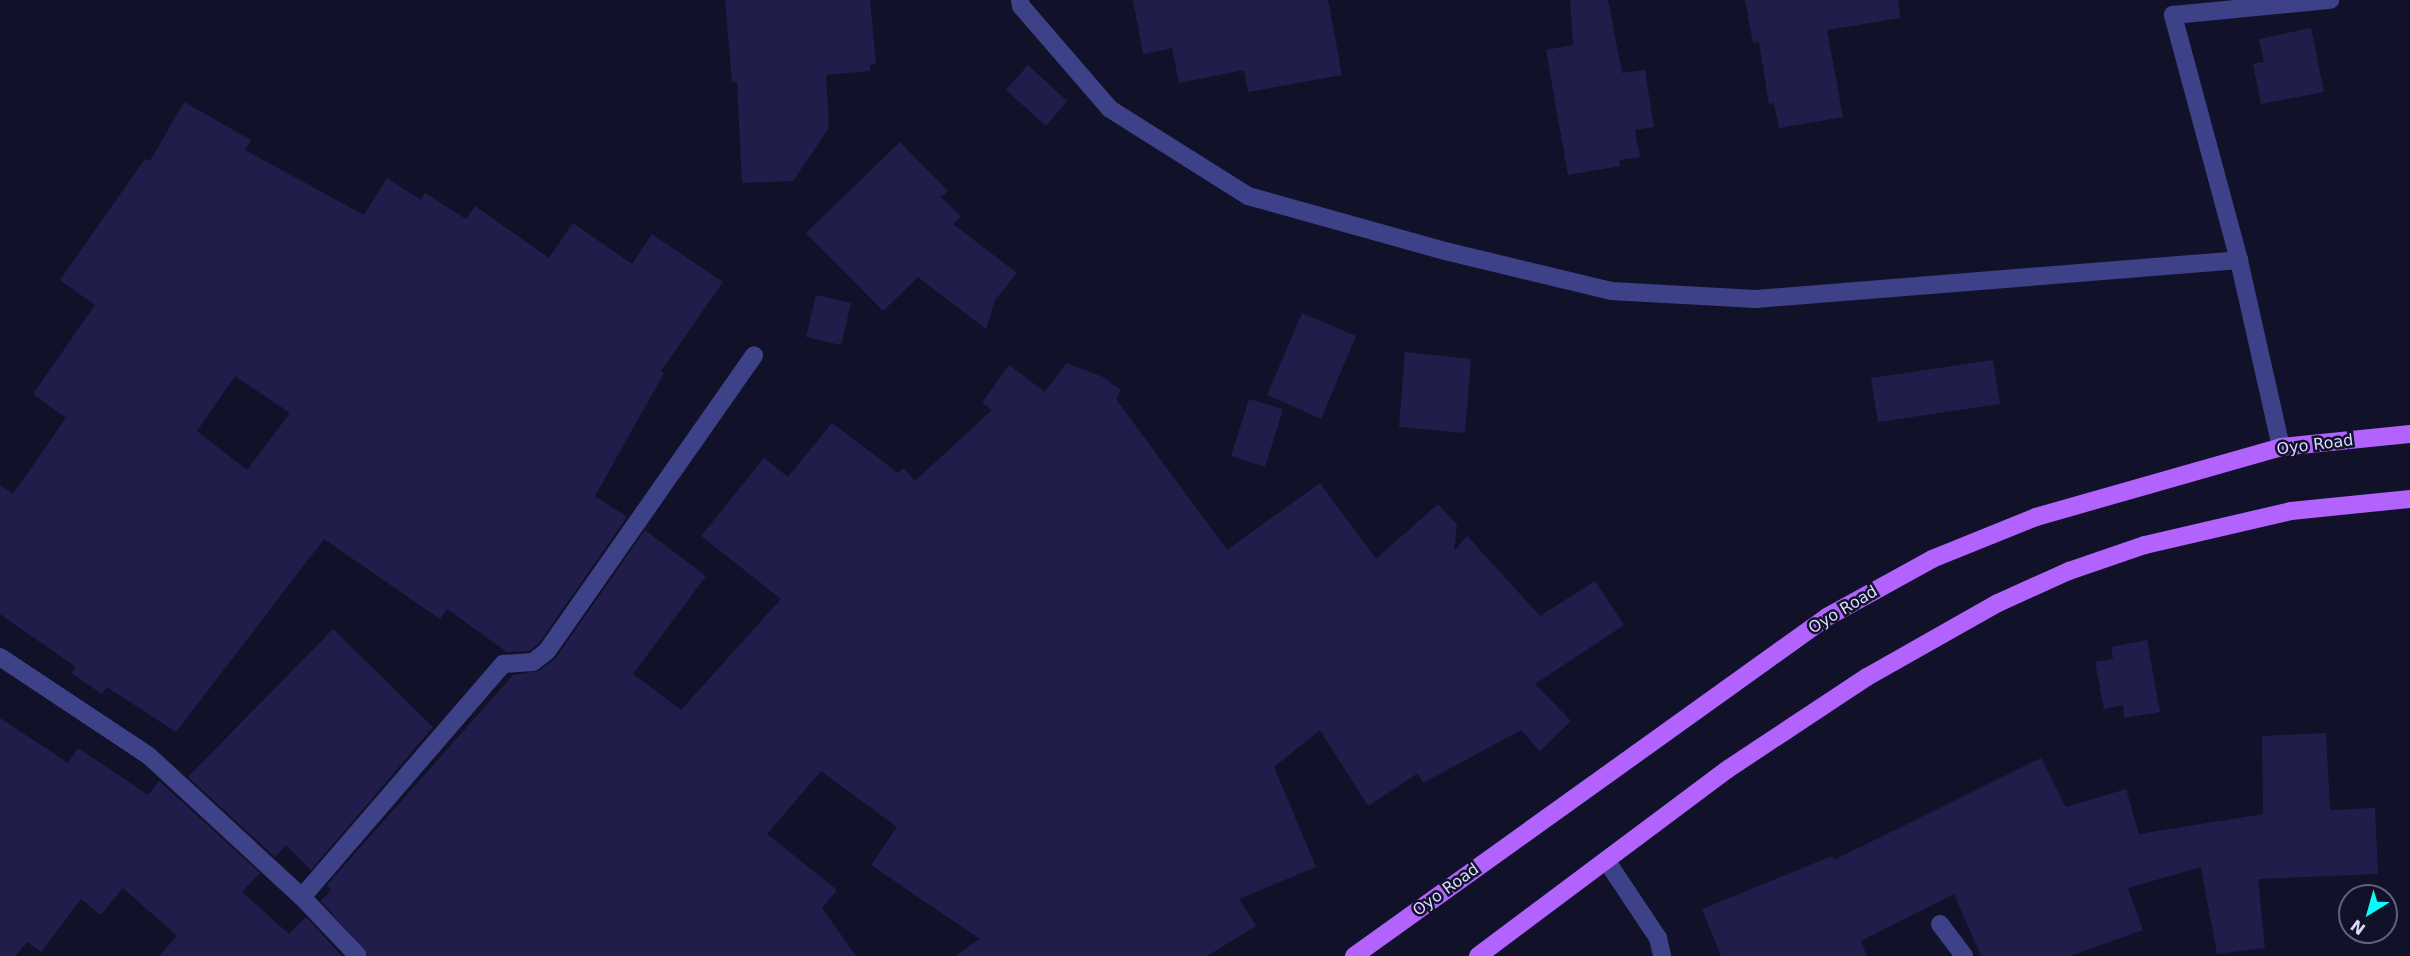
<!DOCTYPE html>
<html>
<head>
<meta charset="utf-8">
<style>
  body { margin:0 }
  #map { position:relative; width:2410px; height:956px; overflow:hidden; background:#12112a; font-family:"DejaVu Sans",sans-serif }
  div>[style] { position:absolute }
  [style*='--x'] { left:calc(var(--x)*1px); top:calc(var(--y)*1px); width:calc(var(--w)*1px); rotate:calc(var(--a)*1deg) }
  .building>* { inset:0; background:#211d4a }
  .minor>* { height:18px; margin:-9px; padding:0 9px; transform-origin:9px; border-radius:9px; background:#3d4288 }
  .major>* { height:18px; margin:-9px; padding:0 9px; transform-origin:9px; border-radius:9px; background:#b263fd }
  span { translate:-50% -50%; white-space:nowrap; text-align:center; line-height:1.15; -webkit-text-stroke:5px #12112a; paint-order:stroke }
  .street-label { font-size:16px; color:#dadaff }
  .north { position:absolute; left:2338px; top:884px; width:60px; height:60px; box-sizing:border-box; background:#12112a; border:2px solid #62617f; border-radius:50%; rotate:217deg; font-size:16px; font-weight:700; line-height:24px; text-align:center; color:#dadaff }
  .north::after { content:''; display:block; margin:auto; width:21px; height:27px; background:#09fcfa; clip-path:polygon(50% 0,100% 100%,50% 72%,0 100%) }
</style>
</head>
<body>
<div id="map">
  <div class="building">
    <i style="clip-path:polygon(725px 0,870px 0,876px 64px,870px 65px,870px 71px,826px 75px,829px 128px,793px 181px,742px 183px,737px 82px,732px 82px)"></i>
    <i style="clip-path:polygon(1133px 0,1328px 0,1342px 75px,1248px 92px,1244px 70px,1179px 83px,1172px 48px,1143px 54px)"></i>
    <i style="clip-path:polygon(1570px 0,1608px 0,1622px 73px,1645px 70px,1654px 127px,1635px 130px,1640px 157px,1619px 160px,1620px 166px,1568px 175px,1546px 50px,1573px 45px)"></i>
    <i style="clip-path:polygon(1745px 0,1898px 0,1900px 18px,1827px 30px,1843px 117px,1779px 128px,1774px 103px,1769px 104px,1759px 42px,1753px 43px)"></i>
    <i style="clip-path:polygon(2311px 28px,2324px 92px,2261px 104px,2253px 64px,2264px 62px,2259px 39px)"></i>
    <i style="clip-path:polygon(1028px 65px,1067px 101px,1046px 126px,1006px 90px)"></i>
    <i style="clip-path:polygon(evenodd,184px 102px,251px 140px,245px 150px,364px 215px,387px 178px,421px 200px,425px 193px,466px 219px,475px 206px,549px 258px,573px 223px,632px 264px,652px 234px,723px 282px,661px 371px,664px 373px,595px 496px,627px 517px,539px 643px,529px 651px,507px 652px,447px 609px,440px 619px,324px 539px,176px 732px,107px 687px,102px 694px,71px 673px,76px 667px,0 614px,0 485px,13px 494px,66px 418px,33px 394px,95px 305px,60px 280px,145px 159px,150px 161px,184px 102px,235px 376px,290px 413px,247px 470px,197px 431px,235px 376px)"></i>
    <i style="clip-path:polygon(900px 142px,948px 191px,941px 197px,961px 217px,953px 224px,1017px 273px,995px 300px,986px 329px,918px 277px,883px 311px,806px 233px)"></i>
    <i style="clip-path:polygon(816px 295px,851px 303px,841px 345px,806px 337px)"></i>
    <i style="clip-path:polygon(1302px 313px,1356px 336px,1321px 419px,1267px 395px)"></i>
    <i style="clip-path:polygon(1405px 352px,1471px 359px,1465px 433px,1399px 427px)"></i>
    <i style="clip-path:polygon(1993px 360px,2000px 404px,1878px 422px,1871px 378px)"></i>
    <i style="clip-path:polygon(1066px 363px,1103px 377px,1121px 390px,1116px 399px,1227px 550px,1320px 483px,1376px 559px,1438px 504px,1457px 525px,1454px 551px,1467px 536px,1540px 616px,1595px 581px,1624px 625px,1535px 684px,1571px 721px,1540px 751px,1521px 730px,1423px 783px,1418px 773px,1368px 806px,1320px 730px,1274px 767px,1316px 867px,1239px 899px,1256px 926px,1207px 956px,955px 956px,980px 939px,871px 865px,897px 827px,821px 771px,767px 834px,837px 890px,822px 908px,856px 956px,369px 956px,321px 901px,331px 890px,327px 885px,513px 675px,539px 671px,556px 658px,645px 530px,706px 576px,633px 674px,681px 710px,781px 599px,701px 536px,764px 458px,788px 477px,832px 423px,898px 473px,904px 468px,915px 481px,992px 410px,982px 403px,1009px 365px,1045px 392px)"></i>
    <i style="clip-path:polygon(1249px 399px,1283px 409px,1265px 467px,1231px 456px)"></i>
    <i style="clip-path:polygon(333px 629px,433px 727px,311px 870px,286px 845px,275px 857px,188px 777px)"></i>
    <i style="clip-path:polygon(2147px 640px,2160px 712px,2124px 718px,2123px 705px,2104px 709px,2095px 662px,2113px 659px,2111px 647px)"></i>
    <i style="clip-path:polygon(0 718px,68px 763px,78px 748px,148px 795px,159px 781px,260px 873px,242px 892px,289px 934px,306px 917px,342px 956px,159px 956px,177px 936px,123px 888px,101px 915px,81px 899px,41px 952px,27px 942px,15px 956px,0 956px)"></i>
    <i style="clip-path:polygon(2326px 733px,2330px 810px,2375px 808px,2378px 874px,2258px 879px,2265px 948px,2217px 954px,2201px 867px,2128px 888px,2143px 930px,2070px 956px,1981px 956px,1954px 894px,1861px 941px,1867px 956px,1721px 956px,1702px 909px,1832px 856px,1834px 860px,2041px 758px,2066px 807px,2126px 789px,2139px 834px,2263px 814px,2262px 736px)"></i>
  </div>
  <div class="minor">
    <i style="--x:1020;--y:0;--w:6;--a:81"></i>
    <i style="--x:1021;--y:6;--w:136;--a:49.2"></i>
    <i style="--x:1110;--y:109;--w:163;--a:32.2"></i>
    <i style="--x:1248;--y:196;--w:205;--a:15.6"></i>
    <i style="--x:1445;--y:251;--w:171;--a:13.5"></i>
    <i style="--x:1611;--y:291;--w:145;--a:3.2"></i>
    <i style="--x:1756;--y:299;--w:485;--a:-4.6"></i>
    <i style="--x:2281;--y:447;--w:192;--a:-102.7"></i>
    <i style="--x:2239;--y:260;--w:254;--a:-105.1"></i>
    <i style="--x:2173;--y:15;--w:158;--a:-5.5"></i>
    <i style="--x:0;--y:657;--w:179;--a:33.6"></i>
    <i style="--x:149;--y:756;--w:208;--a:42.7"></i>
    <i style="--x:302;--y:897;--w:81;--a:46.5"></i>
    <i style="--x:1606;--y:860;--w:94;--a:56.3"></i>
    <i style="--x:1658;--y:938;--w:18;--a:77"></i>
    <i style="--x:302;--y:897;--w:308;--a:-49.2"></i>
    <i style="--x:503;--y:664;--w:30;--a:-4"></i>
    <i style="--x:533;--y:662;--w:18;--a:-38"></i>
    <i style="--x:547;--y:651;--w:361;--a:-55"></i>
    <i style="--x:1940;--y:924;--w:40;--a:53"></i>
  </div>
  <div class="major">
    <i style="--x:1354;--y:956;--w:582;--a:-35.63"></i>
    <i style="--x:1827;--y:617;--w:120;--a:-28.9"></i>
    <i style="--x:1932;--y:559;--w:112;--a:-22"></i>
    <i style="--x:2036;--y:517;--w:255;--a:-15.9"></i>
    <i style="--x:2281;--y:447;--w:130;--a:-5.8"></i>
    <i style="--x:1478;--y:956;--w:312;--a:-36.8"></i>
    <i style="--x:1728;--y:769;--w:167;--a:-33.5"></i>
    <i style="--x:1867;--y:677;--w:150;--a:-29.5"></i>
    <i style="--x:1998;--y:603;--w:78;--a:-24.3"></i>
    <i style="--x:2069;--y:571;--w:80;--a:-18.9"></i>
    <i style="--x:2145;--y:545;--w:150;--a:-13.1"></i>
    <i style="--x:2291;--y:511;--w:120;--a:-5.8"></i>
  </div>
  <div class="street-label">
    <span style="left:2315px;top:445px;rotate:-7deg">Oyo Road</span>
    <span style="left:1843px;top:610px;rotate:-31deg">Oyo Road</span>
    <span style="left:1446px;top:890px;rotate:-36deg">Oyo Road</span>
  </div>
  <div class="north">N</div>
</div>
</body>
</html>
